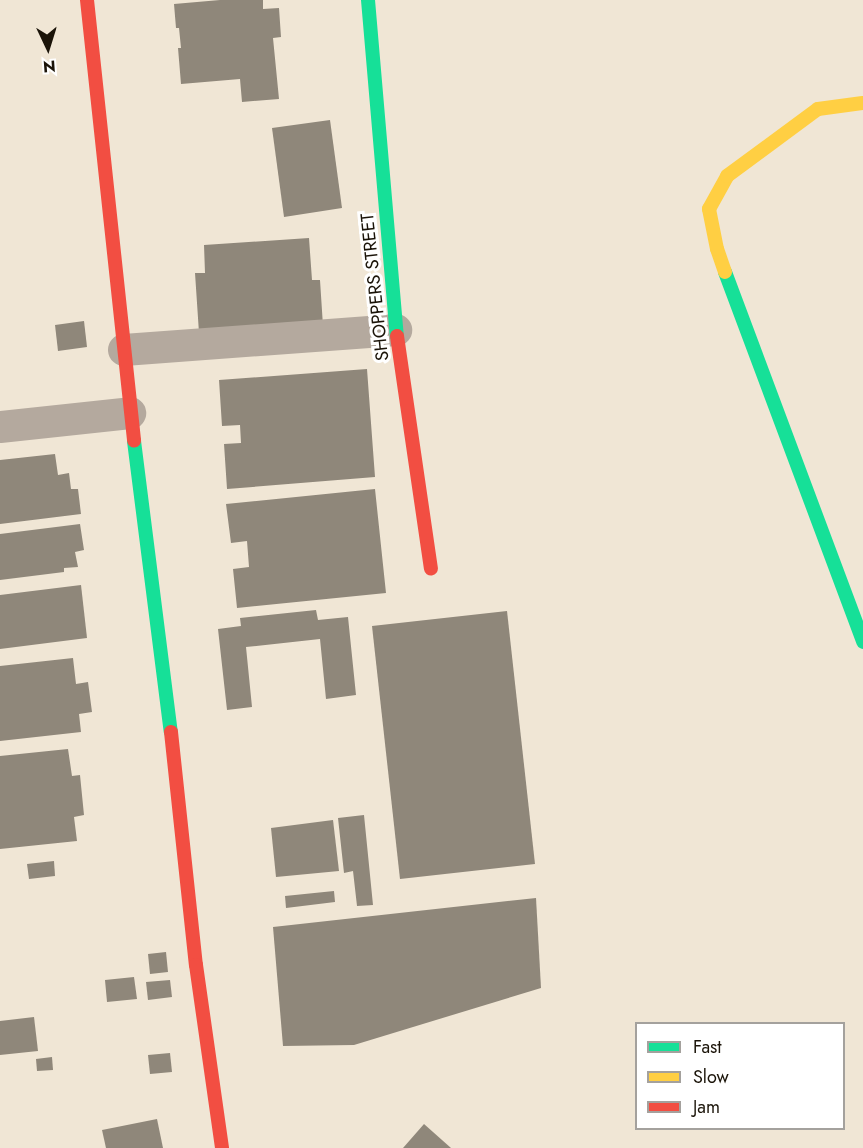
<!DOCTYPE html>
<html>
<head>
<meta charset="utf-8">
<style>
  body { margin:0 }
  #map { position:relative; width:863px; height:1148px; overflow:hidden; background:#f0e6d5; font-family:Jost,sans-serif }
  div>[style] { position:absolute }
  [style*='--x'] { left:calc(var(--x)*1px); top:calc(var(--y)*1px); width:calc(var(--w)*1px); rotate:calc(var(--a)*1deg) }
  .building>* { inset:0; background:#8f877a }
  .street>* { height:32px; margin:-16px; padding:0 16px; transform-origin:16px; border-radius:16px; background:#b4a99e }
  .fast>* { height:14px; margin:-7px; padding:0 7px; transform-origin:7px; border-radius:7px; background:#16e098 }
  .slow>* { height:14px; margin:-7px; padding:0 7px; transform-origin:7px; border-radius:7px; background:#ffcf43 }
  .jam>* { height:14px; margin:-7px; padding:0 7px; transform-origin:7px; border-radius:7px; background:#f24e42 }
  span { translate:-50% -50%; white-space:nowrap; text-align:center; line-height:1.15; -webkit-text-stroke:6px #fff; paint-order:stroke }
  .street-label { font-size:18px; color:#1b1409 }
  .legend { position:absolute; left:635px; top:1022px; width:210px; height:108px; box-sizing:border-box; background:#fff; border:2px solid #a4a19d; margin:0; padding:8px 10px; list-style:none; font-size:18px; color:#1b1409 }
  .legend li { display:flex; align-items:center; gap:12px; height:30px }
  .legend b { width:30px; border:2px solid #a4a19d }
  .north { position:absolute; left:18px; top:18px; width:60px; height:60px; -webkit-text-stroke:4px #fff; paint-order:stroke; rotate:176deg; font-size:16px; font-weight:700; line-height:24px; text-align:center; color:#1b1409 }
  .north::after { content:''; display:block; margin:auto; width:21px; height:27px; background:#1b1409; clip-path:polygon(50% 0,100% 100%,50% 72%,0 100%) }
</style>
</head>
<body>
<div id="map">
  <div class="building">
    <i style="clip-path:polygon(220px 0,263px 0,263px 9px,279px 8px,281px 37px,273px 38px,279px 99px,242px 102px,240px 79px,181px 84px,178px 48px,181px 48px,179px 28px,176px 28px,174px 4px)"></i>
    <i style="clip-path:polygon(330px 120px,342px 208px,284px 217px,272px 128px)"></i>
    <i style="clip-path:polygon(309px 238px,312px 280px,320px 280px,323px 326px,199px 333px,195px 273px,205px 273px,204px 245px)"></i>
    <i style="clip-path:polygon(84px 321px,87px 347px,58px 351px,55px 325px)"></i>
    <i style="clip-path:polygon(367px 369px,375px 477px,227px 489px,224px 444px,241px 443px,240px 425px,222px 426px,219px 380px)"></i>
    <i style="clip-path:polygon(55px 454px,58px 475px,69px 473px,71px 489px,78px 489px,81px 514px,0 524px,0 460px)"></i>
    <i style="clip-path:polygon(375px 489px,386px 593px,237px 608px,233px 569px,249px 567px,247px 541px,231px 543px,226px 504px)"></i>
    <i style="clip-path:polygon(80px 524px,84px 550px,75px 552px,78px 567px,64px 568px,64px 572px,0 580px,0 534px)"></i>
    <i style="clip-path:polygon(81px 585px,87px 638px,0 649px,0 595px)"></i>
    <i style="clip-path:polygon(316px 610px,318px 620px,348px 617px,356px 695px,326px 699px,320px 639px,246px 647px,252px 707px,227px 710px,218px 629px,241px 626px,240px 618px)"></i>
    <i style="clip-path:polygon(507px 611px,535px 864px,400px 879px,372px 626px)"></i>
    <i style="clip-path:polygon(73px 658px,76px 684px,88px 682px,92px 712px,79px 714px,81px 732px,0 741px,0 666px)"></i>
    <i style="clip-path:polygon(68px 749px,72px 776px,80px 775px,84px 815px,74px 817px,77px 841px,0 849px,0 756px)"></i>
    <i style="clip-path:polygon(364px 815px,373px 905px,357px 906px,353px 871px,344px 873px,338px 818px)"></i>
    <i style="clip-path:polygon(333px 820px,339px 871px,276px 877px,271px 828px)"></i>
    <i style="clip-path:polygon(54px 861px,55px 876px,29px 879px,27px 864px)"></i>
    <i style="clip-path:polygon(334px 891px,335px 902px,286px 908px,285px 896px)"></i>
    <i style="clip-path:polygon(536px 898px,541px 988px,354px 1045px,283px 1046px,273px 927px)"></i>
    <i style="clip-path:polygon(166px 952px,168px 972px,150px 974px,148px 954px)"></i>
    <i style="clip-path:polygon(134px 977px,137px 999px,107px 1002px,105px 980px)"></i>
    <i style="clip-path:polygon(170px 980px,172px 997px,148px 1000px,146px 982px)"></i>
    <i style="clip-path:polygon(34px 1017px,38px 1051px,0 1055px,0 1021px)"></i>
    <i style="clip-path:polygon(170px 1053px,172px 1072px,150px 1074px,148px 1055px)"></i>
    <i style="clip-path:polygon(52px 1057px,53px 1070px,37px 1071px,36px 1059px)"></i>
    <i style="clip-path:polygon(157px 1119px,163px 1148px,106px 1148px,102px 1130px)"></i>
    <i style="clip-path:polygon(424px 1124px,451px 1148px,403px 1148px)"></i>
  </div>
  <div class="street">
    <i style="--x:124;--y:350;--w:273;--a:-4.2"></i>
    <i style="--x:0;--y:427;--w:131;--a:-6.1"></i>
  </div>
  <div class="fast">
    <i style="--x:368;--y:0;--w:337;--a:85.1"></i>
    <i style="--x:725;--y:272;--w:395;--a:69.5"></i>
    <i style="--x:134;--y:441;--w:293;--a:82.8"></i>
  </div>
  <div class="slow">
    <i style="--x:725;--y:272;--w:24;--a:-109"></i>
    <i style="--x:717;--y:249;--w:41;--a:-101.3"></i>
    <i style="--x:709;--y:209;--w:38;--a:-61"></i>
    <i style="--x:727;--y:176;--w:113;--a:-36.4"></i>
    <i style="--x:818;--y:109;--w:45;--a:-7.6"></i>
  </div>
  <div class="jam">
    <i style="--x:87;--y:0;--w:443;--a:83.9"></i>
    <i style="--x:397;--y:336;--w:235;--a:81.7"></i>
    <i style="--x:171;--y:732;--w:234;--a:83.9"></i>
    <i style="--x:196;--y:965;--w:185;--a:81.9"></i>
  </div>
  <div class="street-label">
    <span style="left:375px;top:287px;rotate:-96deg">SHOPPERS STREET</span>
  </div>
  <ul class="legend">
  <li><b style="height:8px;background:#16e098"></b>Fast</li>
  <li><b style="height:8px;background:#ffcf43"></b>Slow</li>
  <li><b style="height:8px;background:#f24e42"></b>Jam</li>
  </ul>
  <div class="north">N</div>
</div>
</body>
</html>
